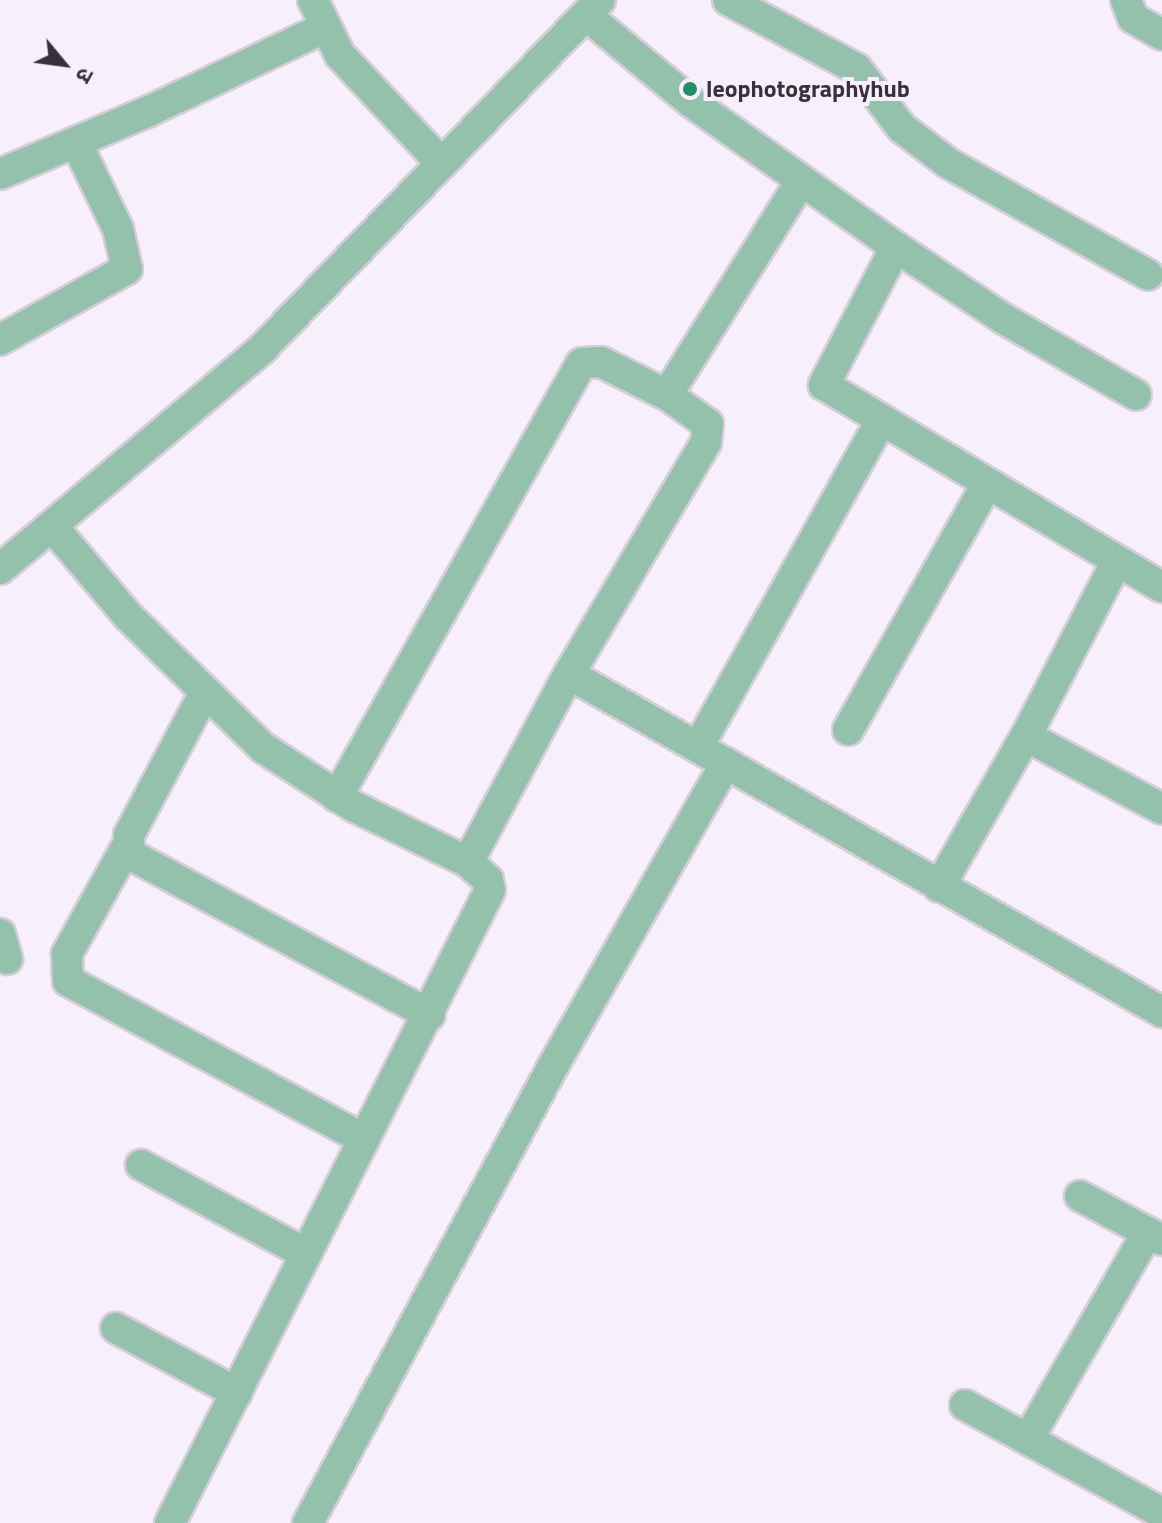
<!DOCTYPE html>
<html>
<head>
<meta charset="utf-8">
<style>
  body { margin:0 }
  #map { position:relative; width:1162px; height:1523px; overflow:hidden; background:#f7effc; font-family:"Titillium Web","Noto Sans Devanagari",sans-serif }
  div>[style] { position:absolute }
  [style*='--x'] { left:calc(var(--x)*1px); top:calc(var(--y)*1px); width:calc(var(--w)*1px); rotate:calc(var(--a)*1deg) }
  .roads { filter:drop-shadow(2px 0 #d5cdd9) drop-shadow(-2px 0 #d5cdd9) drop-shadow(0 2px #d5cdd9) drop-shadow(0 -2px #d5cdd9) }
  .street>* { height:30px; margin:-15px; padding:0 15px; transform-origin:15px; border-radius:15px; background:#93c1ac }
  .dots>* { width:22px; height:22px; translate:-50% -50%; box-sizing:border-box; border:4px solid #f7effc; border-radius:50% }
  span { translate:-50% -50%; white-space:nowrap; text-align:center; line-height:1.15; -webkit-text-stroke:8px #f7effc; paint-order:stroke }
  .poi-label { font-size:24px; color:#38303c; font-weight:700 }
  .left { translate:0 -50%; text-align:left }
  .north { position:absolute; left:24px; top:24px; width:80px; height:80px; -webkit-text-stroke:6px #f7effc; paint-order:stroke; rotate:119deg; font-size:22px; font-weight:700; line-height:32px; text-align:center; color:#38303c }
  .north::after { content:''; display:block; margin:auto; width:28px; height:36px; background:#38303c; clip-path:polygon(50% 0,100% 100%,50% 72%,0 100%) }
</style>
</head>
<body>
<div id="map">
  <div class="roads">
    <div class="street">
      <i style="--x:313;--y:0;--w:61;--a:63.9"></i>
      <i style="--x:340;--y:55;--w:146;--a:46.9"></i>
      <i style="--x:728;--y:0;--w:146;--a:28.1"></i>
      <i style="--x:857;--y:69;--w:74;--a:52.7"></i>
      <i style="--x:902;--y:128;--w:58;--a:37.3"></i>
      <i style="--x:948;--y:163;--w:229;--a:29.2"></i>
      <i style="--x:1126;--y:0;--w:19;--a:69"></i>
      <i style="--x:1133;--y:18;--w:34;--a:30"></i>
      <i style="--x:587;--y:16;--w:135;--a:39.6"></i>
      <i style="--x:691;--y:102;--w:251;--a:35.3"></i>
      <i style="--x:896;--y:247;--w:130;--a:33.7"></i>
      <i style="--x:1004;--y:319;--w:152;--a:29.9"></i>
      <i style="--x:0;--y:174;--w:160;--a:-22.9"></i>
      <i style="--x:147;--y:112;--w:196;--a:-25.4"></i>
      <i style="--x:896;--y:247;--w:156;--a:117.6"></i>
      <i style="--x:824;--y:385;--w:394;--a:30.9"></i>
      <i style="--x:0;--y:340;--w:145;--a:-29.2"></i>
      <i style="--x:127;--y:269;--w:41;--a:-102.7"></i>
      <i style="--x:118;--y:229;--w:97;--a:-115.8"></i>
      <i style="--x:52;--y:526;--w:119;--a:49.8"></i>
      <i style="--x:129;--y:617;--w:186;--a:44.3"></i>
      <i style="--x:262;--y:747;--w:108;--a:33"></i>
      <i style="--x:353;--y:806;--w:128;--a:26"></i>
      <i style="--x:468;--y:862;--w:27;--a:42"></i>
      <i style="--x:488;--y:880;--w:10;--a:79"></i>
      <i style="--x:490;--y:890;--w:709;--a:116.82"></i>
      <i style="--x:0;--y:569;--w:341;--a:-40"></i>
      <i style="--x:261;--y:350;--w:487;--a:-45.9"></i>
      <i style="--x:569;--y:674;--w:683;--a:29.68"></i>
      <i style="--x:204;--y:694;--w:160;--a:118"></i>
      <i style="--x:129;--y:835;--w:19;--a:90"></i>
      <i style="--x:129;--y:854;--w:341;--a:28.1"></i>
      <i style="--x:848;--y:730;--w:283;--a:-60.5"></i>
      <i style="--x:1026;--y:736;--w:154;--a:28.2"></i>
      <i style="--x:698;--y:747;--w:374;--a:-60.7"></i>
      <i style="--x:337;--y:797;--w:498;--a:-60.6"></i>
      <i style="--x:582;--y:363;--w:19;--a:-3"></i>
      <i style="--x:601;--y:362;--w:74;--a:26.6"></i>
      <i style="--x:127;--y:846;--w:124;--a:119.1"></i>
      <i style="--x:67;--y:954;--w:27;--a:88"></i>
      <i style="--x:68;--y:981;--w:336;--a:28.1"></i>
      <i style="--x:468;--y:862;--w:213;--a:-61.8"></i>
      <i style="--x:569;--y:674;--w:269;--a:-59.4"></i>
      <i style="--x:706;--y:442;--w:18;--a:-84"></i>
      <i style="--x:708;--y:424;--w:50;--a:-144.7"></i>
      <i style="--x:667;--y:395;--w:252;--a:-57.9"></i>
      <i style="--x:939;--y:887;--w:174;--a:-60.1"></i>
      <i style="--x:1026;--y:736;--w:197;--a:-62.5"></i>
      <i style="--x:0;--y:934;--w:26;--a:74"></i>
      <i style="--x:141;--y:1165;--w:187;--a:28.3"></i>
      <i style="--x:1080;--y:1196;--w:93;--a:28.2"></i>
      <i style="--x:116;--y:1328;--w:137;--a:28.2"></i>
      <i style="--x:965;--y:1405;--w:225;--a:28.7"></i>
      <i style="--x:1028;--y:1439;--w:239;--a:-59.9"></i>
      <i style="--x:308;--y:1523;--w:519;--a:-61.8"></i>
      <i style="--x:553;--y:1066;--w:349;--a:-60.3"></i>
    </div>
  </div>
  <div class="dots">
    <i style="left:690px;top:89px;background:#268d69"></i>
  </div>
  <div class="poi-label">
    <span class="left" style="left:706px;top:89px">leophotographyhub</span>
  </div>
  <div class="north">उ</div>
</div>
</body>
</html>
